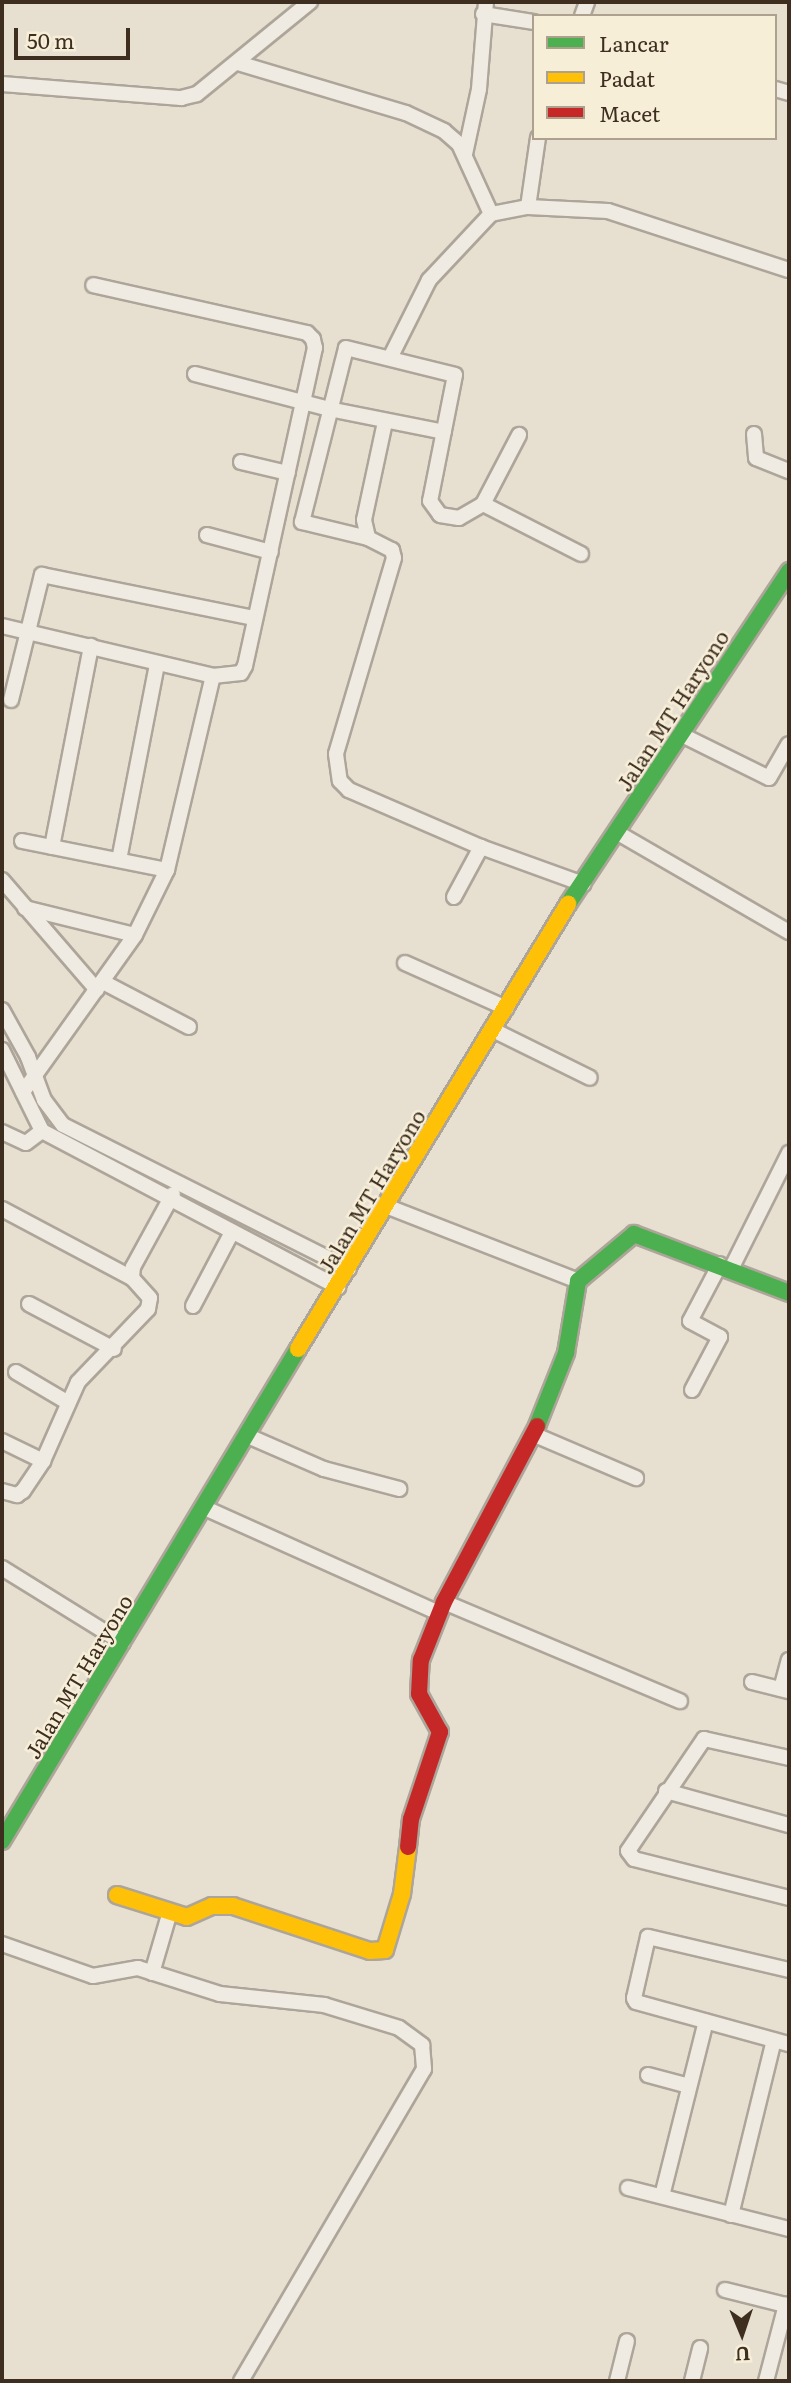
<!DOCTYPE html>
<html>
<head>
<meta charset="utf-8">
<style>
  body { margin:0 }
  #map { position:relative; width:791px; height:2383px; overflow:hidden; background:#e7e0d1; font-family:Literata,serif }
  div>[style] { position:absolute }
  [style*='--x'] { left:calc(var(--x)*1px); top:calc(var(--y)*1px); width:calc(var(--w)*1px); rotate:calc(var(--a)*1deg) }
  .roads { filter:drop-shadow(2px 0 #ada599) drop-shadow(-2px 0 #ada599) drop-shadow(0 2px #ada599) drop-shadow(0 -2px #ada599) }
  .street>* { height:14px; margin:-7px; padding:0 7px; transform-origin:7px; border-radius:7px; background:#efebe3 }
  .fast>* { height:16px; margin:-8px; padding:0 8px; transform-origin:8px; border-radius:8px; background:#4caf50 }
  .slow>* { height:16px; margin:-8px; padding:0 8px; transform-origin:8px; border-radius:8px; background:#ffc107 }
  .jam>* { height:16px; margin:-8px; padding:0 8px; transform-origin:8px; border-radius:8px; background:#c62828 }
  span { translate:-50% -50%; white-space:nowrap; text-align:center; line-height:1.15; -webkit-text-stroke:5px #f7eed8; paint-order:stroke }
  .street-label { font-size:21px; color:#3d2e20 }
  .frame { position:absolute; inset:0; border:4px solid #3d2e20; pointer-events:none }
  .legend { position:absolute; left:532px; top:14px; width:245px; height:126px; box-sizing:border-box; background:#f7eed8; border:2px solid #ada18e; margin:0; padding:9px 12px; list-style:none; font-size:21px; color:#3d2e20 }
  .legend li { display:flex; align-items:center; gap:14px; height:35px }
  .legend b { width:35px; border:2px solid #ada18e }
  .north { position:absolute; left:707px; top:2299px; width:70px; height:70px; -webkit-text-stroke:5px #f7eed8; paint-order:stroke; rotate:178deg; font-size:19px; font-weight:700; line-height:28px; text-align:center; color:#3d2e20 }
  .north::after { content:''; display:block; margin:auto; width:24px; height:32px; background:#3d2e20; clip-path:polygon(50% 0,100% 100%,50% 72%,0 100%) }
  .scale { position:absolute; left:14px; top:28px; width:116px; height:32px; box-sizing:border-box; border:4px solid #3d2e20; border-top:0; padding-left:9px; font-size:21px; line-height:24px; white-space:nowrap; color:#3d2e20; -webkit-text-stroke:5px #f7eed8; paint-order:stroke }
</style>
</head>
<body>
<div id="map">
  <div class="roads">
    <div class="street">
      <i style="--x:483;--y:14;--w:52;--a:8.9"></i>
      <i style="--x:582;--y:16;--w:15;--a:-70"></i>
      <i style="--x:238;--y:63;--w:175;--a:16.6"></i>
      <i style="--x:406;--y:113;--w:42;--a:25.3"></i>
      <i style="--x:444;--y:131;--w:20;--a:41"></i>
      <i style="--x:459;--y:144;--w:77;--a:65.4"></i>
      <i style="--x:2;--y:84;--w:180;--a:4.5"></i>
      <i style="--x:181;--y:98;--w:16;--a:-14"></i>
      <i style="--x:197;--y:94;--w:146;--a:-39.2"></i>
      <i style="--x:775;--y:89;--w:15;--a:16"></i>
      <i style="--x:465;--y:154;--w:66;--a:-77.8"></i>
      <i style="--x:479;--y:89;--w:87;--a:-85.4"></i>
      <i style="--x:528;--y:207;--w:70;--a:-81.8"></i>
      <i style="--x:391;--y:356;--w:85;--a:-63.4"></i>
      <i style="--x:429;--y:280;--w:91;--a:-46.8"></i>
      <i style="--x:491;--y:214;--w:38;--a:-11"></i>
      <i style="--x:528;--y:207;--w:80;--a:2.9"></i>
      <i style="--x:608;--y:211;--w:190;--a:18.1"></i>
      <i style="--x:195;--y:374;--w:138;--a:14.6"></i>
      <i style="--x:329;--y:409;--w:117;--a:11.3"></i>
      <i style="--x:385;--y:422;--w:100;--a:102.1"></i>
      <i style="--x:364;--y:520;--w:18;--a:77"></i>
      <i style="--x:368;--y:538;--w:27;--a:27"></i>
      <i style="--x:392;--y:550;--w:8;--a:76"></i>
      <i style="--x:394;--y:558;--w:204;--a:106.5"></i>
      <i style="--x:336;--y:754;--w:27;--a:82"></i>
      <i style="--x:340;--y:781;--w:13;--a:45"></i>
      <i style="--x:349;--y:790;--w:144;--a:23.4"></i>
      <i style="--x:481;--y:847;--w:109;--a:19.9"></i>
      <i style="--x:754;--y:434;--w:24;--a:85"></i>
      <i style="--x:756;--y:458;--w:35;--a:22"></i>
      <i style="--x:241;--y:462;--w:48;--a:13.2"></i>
      <i style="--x:483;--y:504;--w:110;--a:27"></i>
      <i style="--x:207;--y:535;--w:66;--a:14.9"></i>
      <i style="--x:368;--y:538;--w:68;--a:-166.4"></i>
      <i style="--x:302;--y:522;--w:179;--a:-75.8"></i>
      <i style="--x:346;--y:348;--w:112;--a:13.9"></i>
      <i style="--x:455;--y:375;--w:128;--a:101.2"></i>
      <i style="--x:430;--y:501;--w:17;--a:54"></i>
      <i style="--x:440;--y:515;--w:19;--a:9"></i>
      <i style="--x:459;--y:518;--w:28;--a:-30"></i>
      <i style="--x:483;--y:504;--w:78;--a:-62.4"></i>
      <i style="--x:2;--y:626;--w:217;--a:13.3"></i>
      <i style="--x:213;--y:676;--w:28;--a:-6"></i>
      <i style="--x:241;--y:673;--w:8;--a:-60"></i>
      <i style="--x:245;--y:666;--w:326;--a:-77.6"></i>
      <i style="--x:315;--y:348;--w:9;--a:-103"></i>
      <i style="--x:313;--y:339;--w:8;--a:-135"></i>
      <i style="--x:307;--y:333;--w:219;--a:-167.4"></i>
      <i style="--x:11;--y:700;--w:129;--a:-76.1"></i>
      <i style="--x:42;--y:575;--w:216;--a:11.5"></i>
      <i style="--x:680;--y:734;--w:99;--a:26.3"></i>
      <i style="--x:769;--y:778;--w:39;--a:-60"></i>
      <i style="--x:618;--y:833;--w:198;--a:30.1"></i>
      <i style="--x:22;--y:841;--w:148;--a:11.3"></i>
      <i style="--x:52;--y:847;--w:205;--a:-79"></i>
      <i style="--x:119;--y:860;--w:200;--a:-79"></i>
      <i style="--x:2;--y:880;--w:145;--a:49.2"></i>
      <i style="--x:454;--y:897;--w:57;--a:-61.6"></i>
      <i style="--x:25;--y:908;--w:113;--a:13.8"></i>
      <i style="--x:405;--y:963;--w:111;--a:24"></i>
      <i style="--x:103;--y:982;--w:97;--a:27.6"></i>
      <i style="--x:2;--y:1010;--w:54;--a:61"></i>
      <i style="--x:28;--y:1057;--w:46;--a:69.6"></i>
      <i style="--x:44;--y:1100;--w:31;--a:53"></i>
      <i style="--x:63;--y:1125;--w:320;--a:26.7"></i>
      <i style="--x:491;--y:1029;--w:110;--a:26.3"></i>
      <i style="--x:2;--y:1050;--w:90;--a:63.7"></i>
      <i style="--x:42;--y:1131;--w:335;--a:27.8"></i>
      <i style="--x:23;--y:1092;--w:193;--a:-54.5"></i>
      <i style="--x:135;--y:935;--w:72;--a:-63.8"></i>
      <i style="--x:167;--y:870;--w:199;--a:-76.7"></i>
      <i style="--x:2;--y:1132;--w:26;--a:25"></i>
      <i style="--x:26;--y:1143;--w:20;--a:-37"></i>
      <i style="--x:386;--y:1206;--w:206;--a:21.3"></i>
      <i style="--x:2;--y:1209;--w:147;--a:28"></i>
      <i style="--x:731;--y:1269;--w:130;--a:-63.4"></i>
      <i style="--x:29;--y:1304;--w:96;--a:27.9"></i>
      <i style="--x:193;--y:1306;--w:84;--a:-62.2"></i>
      <i style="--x:16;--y:1372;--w:59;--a:30.5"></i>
      <i style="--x:692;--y:1390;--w:60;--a:-62.2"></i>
      <i style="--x:720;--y:1337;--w:34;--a:-152"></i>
      <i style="--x:690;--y:1321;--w:64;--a:-62.2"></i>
      <i style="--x:535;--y:1435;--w:110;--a:23.1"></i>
      <i style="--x:248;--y:1436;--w:83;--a:23.5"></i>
      <i style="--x:324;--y:1469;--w:78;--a:14.9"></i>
      <i style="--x:2;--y:1441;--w:46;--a:26"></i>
      <i style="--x:2;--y:1491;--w:16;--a:15"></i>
      <i style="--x:17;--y:1495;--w:7;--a:-34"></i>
      <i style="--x:23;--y:1491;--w:36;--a:-56"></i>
      <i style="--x:43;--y:1461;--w:86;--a:-66.1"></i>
      <i style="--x:78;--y:1382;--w:101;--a:-46.2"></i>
      <i style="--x:148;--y:1309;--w:11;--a:-80"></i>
      <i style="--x:150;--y:1298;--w:27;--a:-132"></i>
      <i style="--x:132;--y:1278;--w:11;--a:-85"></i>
      <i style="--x:133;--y:1267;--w:83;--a:-61.3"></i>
      <i style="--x:205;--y:1508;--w:256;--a:24.2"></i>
      <i style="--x:2;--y:1568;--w:142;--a:31.8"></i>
      <i style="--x:444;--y:1602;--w:256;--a:22.8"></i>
      <i style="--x:752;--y:1682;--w:38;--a:14"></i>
      <i style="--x:781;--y:1689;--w:30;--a:-75"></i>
      <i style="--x:789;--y:1758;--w:87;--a:-167.4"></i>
      <i style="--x:704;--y:1739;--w:135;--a:124.2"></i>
      <i style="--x:628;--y:1851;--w:10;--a:53"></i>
      <i style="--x:634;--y:1859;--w:160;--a:14.1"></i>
      <i style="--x:666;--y:1791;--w:128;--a:15.5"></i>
      <i style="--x:2;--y:1944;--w:96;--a:19.4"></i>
      <i style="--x:93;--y:1976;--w:46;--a:-10.1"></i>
      <i style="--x:138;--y:1968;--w:86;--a:17.6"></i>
      <i style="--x:220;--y:1994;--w:105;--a:6"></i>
      <i style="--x:324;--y:2005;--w:78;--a:17"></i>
      <i style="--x:399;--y:2028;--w:29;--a:36"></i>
      <i style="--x:422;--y:2045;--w:24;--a:85"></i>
      <i style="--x:424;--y:2069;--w:362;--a:120.4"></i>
      <i style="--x:789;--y:1970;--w:145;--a:-166.8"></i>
      <i style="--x:648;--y:1937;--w:63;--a:102.9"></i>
      <i style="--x:634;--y:1998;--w:4;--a:63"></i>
      <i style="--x:636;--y:2002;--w:159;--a:15.4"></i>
      <i style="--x:152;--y:1973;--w:60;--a:-73.7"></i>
      <i style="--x:648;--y:2075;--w:42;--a:15"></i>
      <i style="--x:628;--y:2188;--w:166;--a:14.3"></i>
      <i style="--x:662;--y:2196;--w:180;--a:-75.9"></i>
      <i style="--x:731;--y:2215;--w:180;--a:-76.2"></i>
      <i style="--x:725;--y:2290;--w:66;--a:14"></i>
      <i style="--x:617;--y:2381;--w:41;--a:-76"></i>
      <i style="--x:692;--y:2381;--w:34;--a:-76"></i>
      <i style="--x:766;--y:2381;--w:79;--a:-75.3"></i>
    </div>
    <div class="fast">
      <i style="--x:568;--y:904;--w:400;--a:-56.4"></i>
      <i style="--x:537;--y:1426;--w:79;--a:-68.3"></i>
      <i style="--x:566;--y:1353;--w:73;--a:-80.5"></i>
      <i style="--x:578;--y:1281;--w:73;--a:-40"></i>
      <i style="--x:634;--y:1234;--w:166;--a:20.8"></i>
      <i style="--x:2;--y:1841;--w:574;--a:-58.97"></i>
    </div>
    <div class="slow">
      <i style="--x:298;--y:1349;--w:521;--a:-58.75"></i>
      <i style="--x:117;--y:1895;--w:73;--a:17.4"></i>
      <i style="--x:187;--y:1917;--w:27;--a:-24"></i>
      <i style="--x:212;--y:1906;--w:21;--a:0"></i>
      <i style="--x:233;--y:1906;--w:144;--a:18.2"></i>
      <i style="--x:370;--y:1951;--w:15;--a:-4"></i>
      <i style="--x:385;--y:1950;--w:59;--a:-73.1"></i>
      <i style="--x:402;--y:1894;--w:47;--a:-82.7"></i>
    </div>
    <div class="jam">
      <i style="--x:408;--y:1847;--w:28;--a:-84"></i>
      <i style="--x:411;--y:1819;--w:92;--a:-71.6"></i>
      <i style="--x:440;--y:1732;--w:43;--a:-118.9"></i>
      <i style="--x:419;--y:1694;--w:34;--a:-87"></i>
      <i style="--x:421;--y:1660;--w:62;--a:-68.4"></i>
      <i style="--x:444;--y:1602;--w:199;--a:-62.1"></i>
    </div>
  </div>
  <div class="street-label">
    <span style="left:672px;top:710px;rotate:-57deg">Jalan MT Haryono</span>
    <span style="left:371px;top:1191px;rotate:-59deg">Jalan MT Haryono</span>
    <span style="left:78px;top:1676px;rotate:-59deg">Jalan MT Haryono</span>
  </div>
  <div class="frame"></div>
  <ul class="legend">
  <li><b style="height:9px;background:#4caf50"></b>Lancar</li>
  <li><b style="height:9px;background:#ffc107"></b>Padat</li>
  <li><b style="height:9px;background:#c62828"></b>Macet</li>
  </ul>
  <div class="north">U</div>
  <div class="scale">50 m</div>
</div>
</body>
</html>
